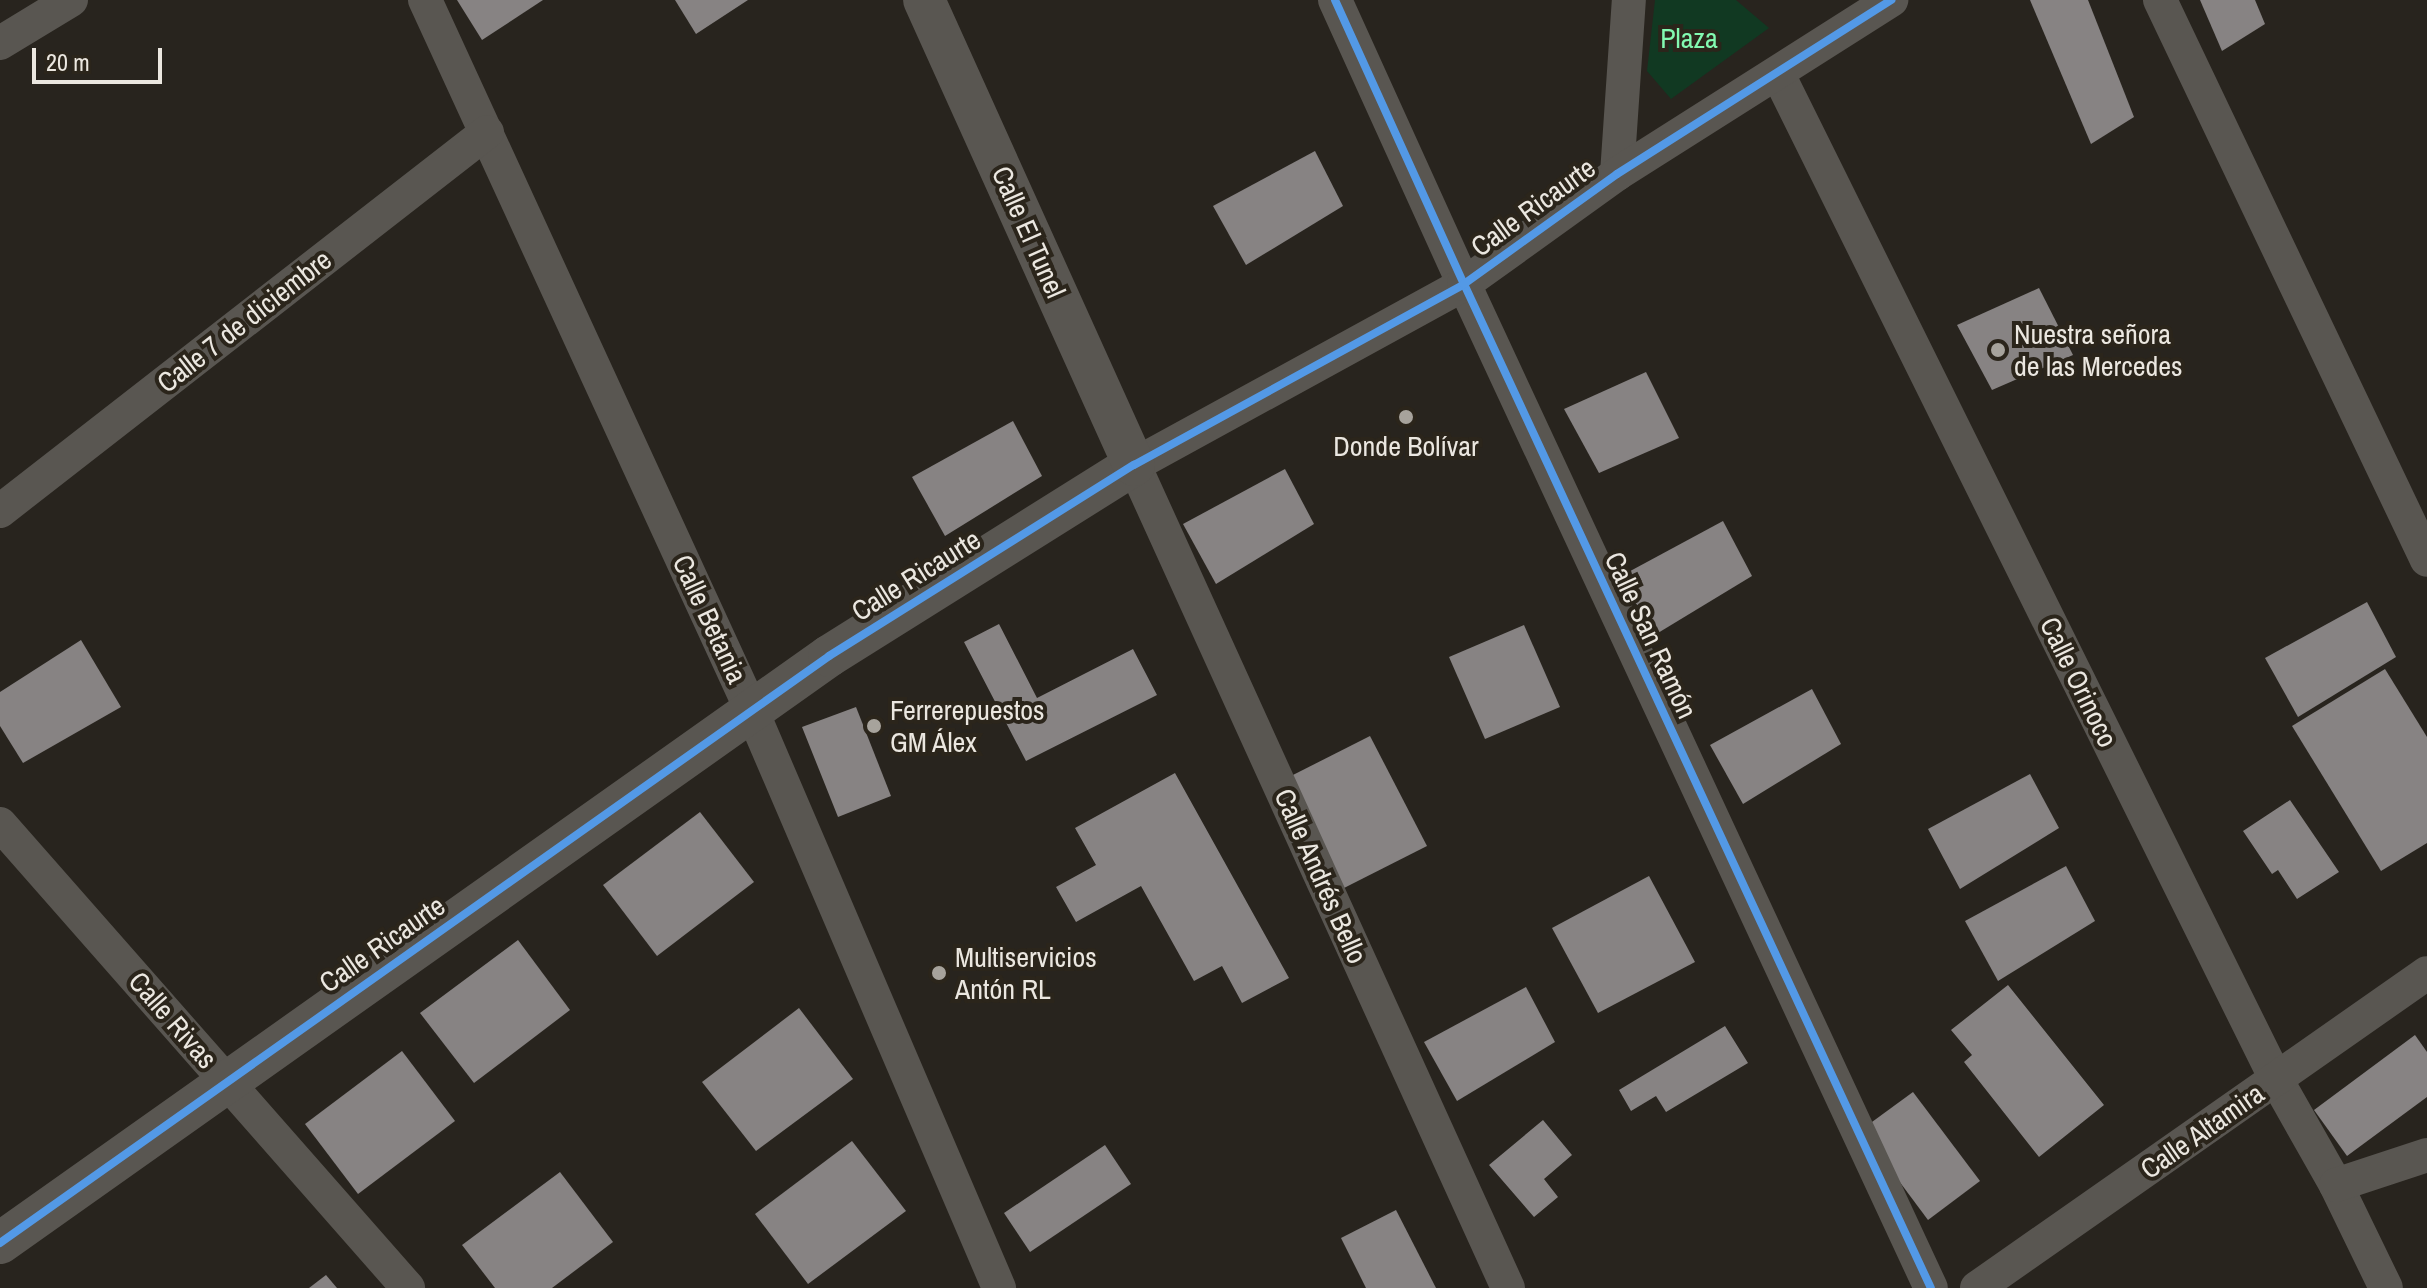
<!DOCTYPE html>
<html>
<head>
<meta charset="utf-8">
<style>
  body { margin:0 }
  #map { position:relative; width:2427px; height:1288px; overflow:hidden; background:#28241e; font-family:"Archivo Narrow",sans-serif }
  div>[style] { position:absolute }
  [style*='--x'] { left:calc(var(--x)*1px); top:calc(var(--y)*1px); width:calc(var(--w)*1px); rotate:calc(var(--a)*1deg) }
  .green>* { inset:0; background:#113922 }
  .building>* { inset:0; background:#878383 }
  .minor>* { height:34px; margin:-17px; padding:0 17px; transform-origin:17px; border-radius:17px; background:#595651 }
  .tertiary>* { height:42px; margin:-21px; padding:0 21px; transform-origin:21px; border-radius:21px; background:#595651 }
  .cycleway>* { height:8px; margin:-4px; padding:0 4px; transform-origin:4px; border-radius:4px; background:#5399e6 }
  .dots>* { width:22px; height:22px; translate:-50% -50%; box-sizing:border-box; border:4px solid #2b251b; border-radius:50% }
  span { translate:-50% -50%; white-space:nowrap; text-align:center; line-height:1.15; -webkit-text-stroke:8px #2b251b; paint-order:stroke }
  .park-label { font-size:28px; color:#82f9b1 }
  .street-label { font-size:28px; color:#ebe7e0 }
  .poi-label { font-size:28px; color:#ebe7e0 }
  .left { translate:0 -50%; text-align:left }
  .scale { position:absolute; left:32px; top:48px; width:130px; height:36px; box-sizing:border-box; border:4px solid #ebe7e0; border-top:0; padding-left:10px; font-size:24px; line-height:28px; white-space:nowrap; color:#ebe7e0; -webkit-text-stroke:6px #2b251b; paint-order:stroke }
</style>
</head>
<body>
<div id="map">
  <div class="green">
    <i style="clip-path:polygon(1655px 0,1736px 0,1769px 28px,1671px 99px,1647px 71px)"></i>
  </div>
  <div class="building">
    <i style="clip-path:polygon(457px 0,543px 0,482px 40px)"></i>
    <i style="clip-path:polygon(675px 0,748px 0,696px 34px)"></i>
    <i style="clip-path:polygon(2030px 0,2088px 0,2134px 117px,2091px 144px)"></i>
    <i style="clip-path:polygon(2200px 0,2255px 0,2265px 24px,2222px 51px)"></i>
    <i style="clip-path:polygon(1315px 151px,1343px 206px,1246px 265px,1213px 206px)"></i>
    <i style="clip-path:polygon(2039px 288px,2073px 355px,1992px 390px,1957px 325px)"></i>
    <i style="clip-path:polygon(1646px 372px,1679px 438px,1599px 473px,1564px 409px)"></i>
    <i style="clip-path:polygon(1013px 421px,1042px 476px,945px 536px,912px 477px)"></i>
    <i style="clip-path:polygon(1285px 469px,1314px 524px,1216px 584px,1183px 524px)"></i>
    <i style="clip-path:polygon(1723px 521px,1752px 576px,1653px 636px,1621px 576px)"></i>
    <i style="clip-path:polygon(2367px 602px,2396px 657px,2298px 717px,2265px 658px)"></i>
    <i style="clip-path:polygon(999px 624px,1037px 698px,1133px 649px,1157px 695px,1026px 761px,964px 642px)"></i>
    <i style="clip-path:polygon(1524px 625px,1560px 707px,1485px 739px,1449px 657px)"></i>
    <i style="clip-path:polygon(81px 640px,121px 707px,23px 763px,0 726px,0 692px)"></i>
    <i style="clip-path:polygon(2385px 669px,2427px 737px,2427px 843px,2381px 871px,2292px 726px)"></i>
    <i style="clip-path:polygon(1812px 689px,1841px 744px,1743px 804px,1710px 745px)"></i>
    <i style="clip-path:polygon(856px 707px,891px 796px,838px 817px,802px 727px)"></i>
    <i style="clip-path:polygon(1370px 736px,1427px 846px,1344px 888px,1287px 778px)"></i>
    <i style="clip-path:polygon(1175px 773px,1289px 978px,1242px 1003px,1222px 966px,1194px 981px,1141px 886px,1076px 922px,1056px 887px,1096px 865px,1075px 828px)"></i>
    <i style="clip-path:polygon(2030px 774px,2059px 828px,1960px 889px,1928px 829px)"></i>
    <i style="clip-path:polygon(2290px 800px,2339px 872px,2297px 899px,2278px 870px,2272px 874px,2243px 831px)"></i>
    <i style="clip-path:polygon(700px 812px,754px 882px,657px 956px,603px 885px)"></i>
    <i style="clip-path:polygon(2066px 866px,2095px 921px,1998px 981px,1965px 921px)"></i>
    <i style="clip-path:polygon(1649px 876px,1695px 962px,1598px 1013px,1552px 928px)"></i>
    <i style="clip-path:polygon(518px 940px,570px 1010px,474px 1083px,420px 1013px)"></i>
    <i style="clip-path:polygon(2008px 985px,2104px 1105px,2039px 1157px,1964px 1062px,1972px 1055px,1951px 1030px)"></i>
    <i style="clip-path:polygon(1526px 987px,1555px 1042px,1457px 1101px,1424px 1042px)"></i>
    <i style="clip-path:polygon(799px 1008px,853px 1079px,756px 1151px,702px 1082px)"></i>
    <i style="clip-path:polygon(1725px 1026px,1748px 1063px,1666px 1112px,1656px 1096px,1631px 1111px,1619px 1090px)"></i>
    <i style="clip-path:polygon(2415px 1035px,2427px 1052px,2427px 1097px,2347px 1156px,2314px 1110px)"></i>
    <i style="clip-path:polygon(402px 1051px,455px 1121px,358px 1194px,305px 1124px)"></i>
    <i style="clip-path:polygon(1913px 1092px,1980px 1181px,1928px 1220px,1861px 1130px)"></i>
    <i style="clip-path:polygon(1543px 1120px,1572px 1155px,1544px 1179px,1558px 1197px,1534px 1217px,1489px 1165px)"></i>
    <i style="clip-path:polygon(852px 1141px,906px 1211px,808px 1284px,755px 1214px)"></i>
    <i style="clip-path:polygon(1105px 1145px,1131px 1184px,1030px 1252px,1004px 1213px)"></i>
    <i style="clip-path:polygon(560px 1172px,613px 1242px,552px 1288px,495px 1288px,462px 1245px)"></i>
    <i style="clip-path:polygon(1396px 1210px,1436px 1288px,1366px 1288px,1341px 1238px)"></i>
    <i style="clip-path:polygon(326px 1275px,337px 1288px,309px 1288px)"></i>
  </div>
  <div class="minor">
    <i style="--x:425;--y:0;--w:780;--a:65.31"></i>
    <i style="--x:751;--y:709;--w:630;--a:66.81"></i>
    <i style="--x:1335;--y:0;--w:312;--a:65.6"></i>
    <i style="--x:1464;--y:284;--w:1107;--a:65.06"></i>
    <i style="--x:2160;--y:0;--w:620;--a:64.51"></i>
    <i style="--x:0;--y:43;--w:83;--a:-31.2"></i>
    <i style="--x:1778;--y:74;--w:1122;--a:63.64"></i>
    <i style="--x:2276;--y:1079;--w:122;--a:60.5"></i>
    <i style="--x:2336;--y:1185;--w:114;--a:64.1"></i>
    <i style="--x:1617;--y:174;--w:174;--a:-86.1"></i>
    <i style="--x:0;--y:511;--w:617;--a:-37.89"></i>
    <i style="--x:0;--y:824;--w:618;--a:48.67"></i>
    <i style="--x:2336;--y:1185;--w:96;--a:-18.2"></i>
    <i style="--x:1508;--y:1288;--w:904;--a:-114.44"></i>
    <i style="--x:1134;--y:465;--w:376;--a:-28.7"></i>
    <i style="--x:1464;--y:284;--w:188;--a:-35.7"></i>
    <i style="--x:1617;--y:174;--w:325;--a:-32.4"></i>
    <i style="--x:1977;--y:1288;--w:549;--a:-34.99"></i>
  </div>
  <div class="tertiary">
    <i style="--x:0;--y:1243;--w:1016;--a:-35.3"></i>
    <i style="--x:829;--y:656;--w:360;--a:-32.1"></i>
    <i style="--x:1134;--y:465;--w:510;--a:-114.3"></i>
  </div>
  <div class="cycleway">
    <i style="--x:1335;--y:0;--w:312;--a:65.6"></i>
    <i style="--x:1464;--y:284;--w:1107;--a:65.06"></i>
    <i style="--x:0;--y:1243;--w:1016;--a:-35.3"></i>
    <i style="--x:829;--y:656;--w:360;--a:-32.1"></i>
    <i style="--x:1134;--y:465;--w:376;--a:-28.7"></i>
    <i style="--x:1464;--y:284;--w:188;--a:-35.7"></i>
    <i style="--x:1617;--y:174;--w:325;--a:-32.4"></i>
  </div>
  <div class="dots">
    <i style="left:1998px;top:350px;background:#a7a39c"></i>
    <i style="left:1406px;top:417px;background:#a7a39c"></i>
    <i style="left:874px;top:726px;background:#a7a39c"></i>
    <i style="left:939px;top:973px;background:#a7a39c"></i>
  </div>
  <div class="park-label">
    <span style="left:1689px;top:38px">Plaza</span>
  </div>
  <div class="street-label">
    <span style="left:1533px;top:207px;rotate:-36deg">Calle Ricaurte</span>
    <span style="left:1029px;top:232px;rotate:66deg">Calle El Tunel</span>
    <span style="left:244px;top:321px;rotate:-38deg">Calle 7 de diciembre</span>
    <span style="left:916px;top:575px;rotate:-32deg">Calle Ricaurte</span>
    <span style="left:710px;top:619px;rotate:65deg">Calle Betania</span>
    <span style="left:1651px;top:635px;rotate:65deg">Calle San Ramón</span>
    <span style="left:2079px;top:682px;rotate:64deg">Calle Orinoco</span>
    <span style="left:1321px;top:876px;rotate:66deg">Calle Andrés Bello</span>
    <span style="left:382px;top:944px;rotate:-35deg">Calle Ricaurte</span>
    <span style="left:173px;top:1020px;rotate:49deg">Calle Rivas</span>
    <span style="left:2202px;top:1131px;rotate:-35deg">Calle Altamira</span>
  </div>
  <div class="poi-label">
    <span class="left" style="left:2014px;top:350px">Nuestra señora<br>de las Mercedes</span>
    <span style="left:1406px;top:446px">Donde Bolívar</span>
    <span class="left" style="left:890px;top:726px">Ferrerepuestos<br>GM Álex</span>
    <span class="left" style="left:955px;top:973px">Multiservicios<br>Antón RL</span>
  </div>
  <div class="scale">20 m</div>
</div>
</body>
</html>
